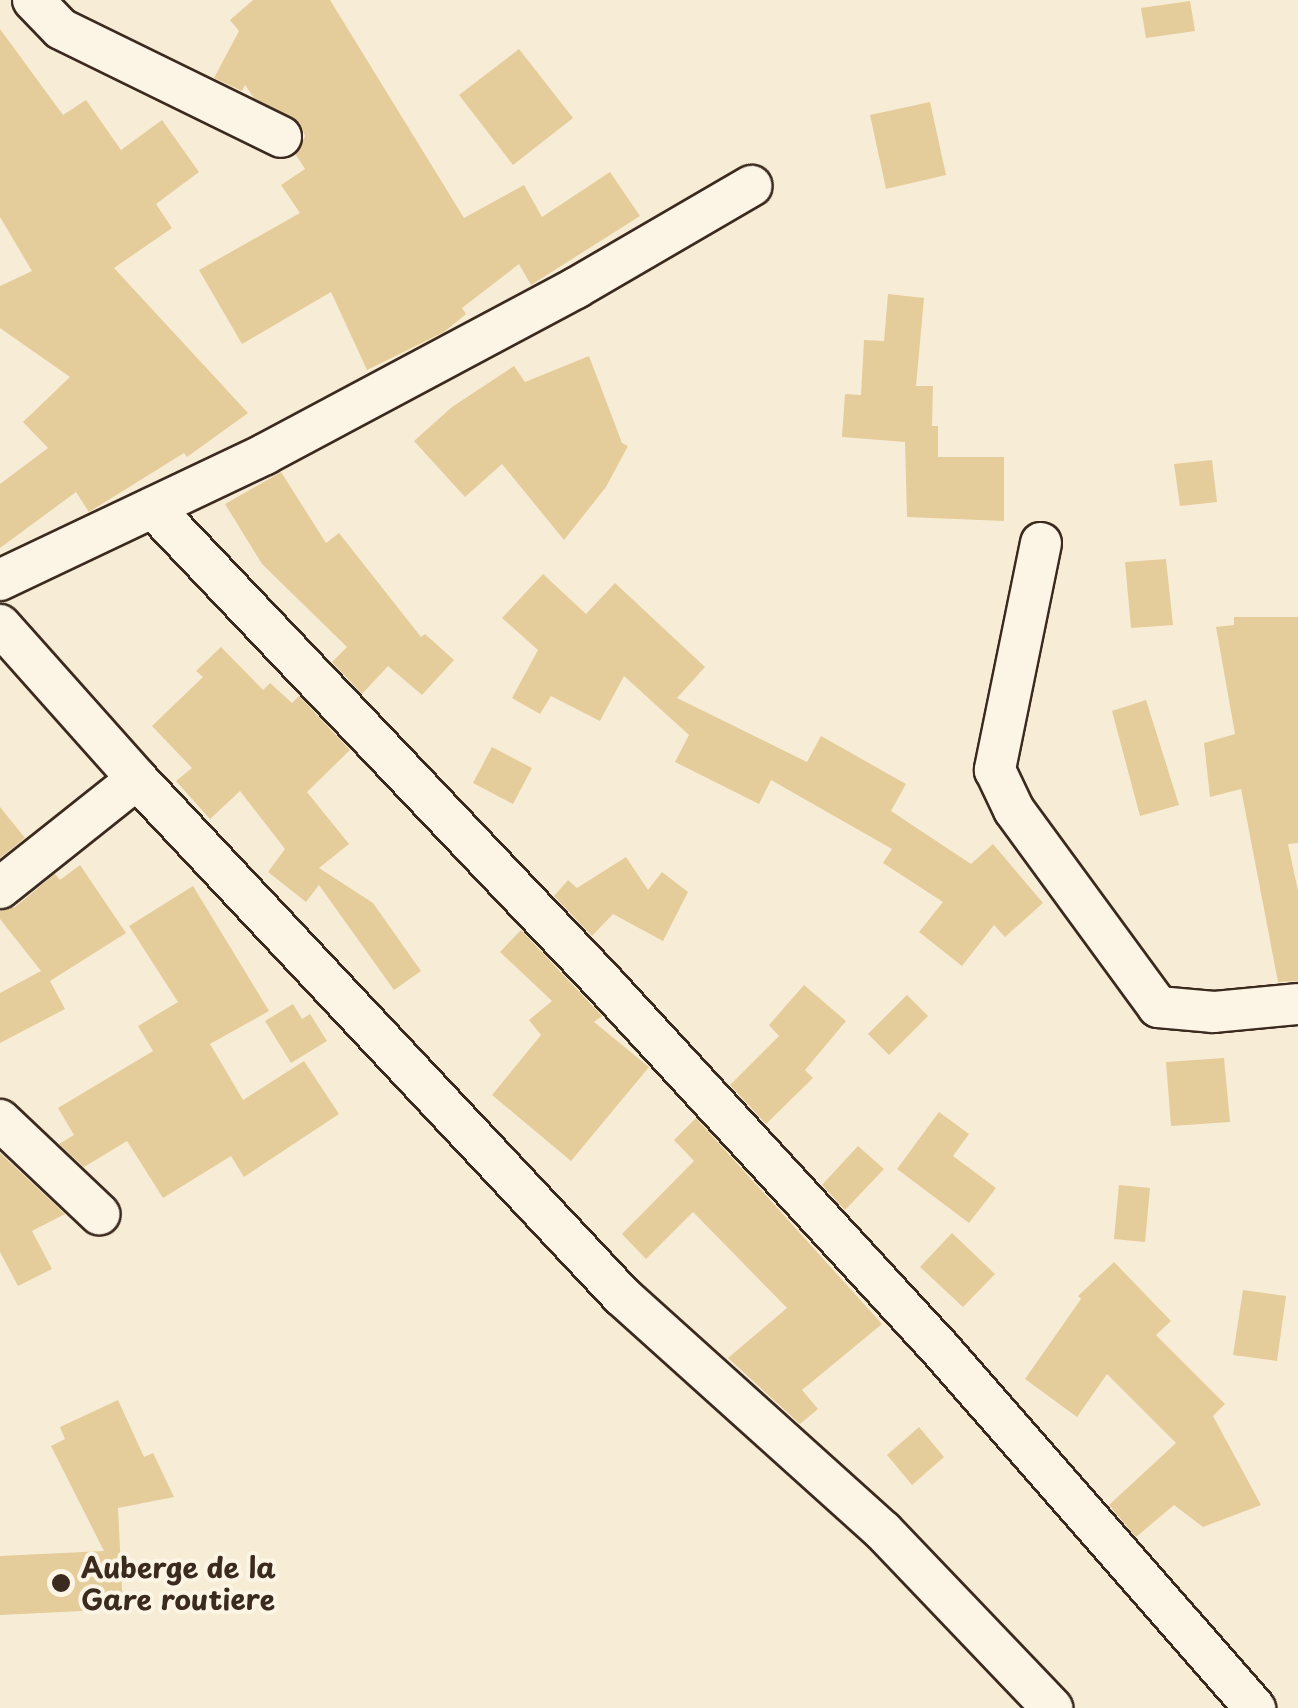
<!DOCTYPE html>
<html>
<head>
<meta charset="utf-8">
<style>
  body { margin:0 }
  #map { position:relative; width:1298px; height:1708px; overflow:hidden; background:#f7edd6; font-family:"Playpen Sans",sans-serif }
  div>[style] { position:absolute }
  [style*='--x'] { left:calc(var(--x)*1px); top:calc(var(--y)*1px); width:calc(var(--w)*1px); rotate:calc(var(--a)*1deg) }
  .building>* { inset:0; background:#e5cc9b }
  .roads { filter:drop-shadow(2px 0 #3b2a1e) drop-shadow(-2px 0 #3b2a1e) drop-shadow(0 2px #3b2a1e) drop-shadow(0 -2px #3b2a1e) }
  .minor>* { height:40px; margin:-20px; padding:0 20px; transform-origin:20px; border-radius:20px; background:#fcf5e5 }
  .dots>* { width:28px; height:28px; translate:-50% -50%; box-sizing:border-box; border:5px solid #fcf5e5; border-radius:50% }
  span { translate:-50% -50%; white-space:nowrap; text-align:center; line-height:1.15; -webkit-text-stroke:8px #fcf5e5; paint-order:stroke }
  .poi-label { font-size:28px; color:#3b2a1e; font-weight:700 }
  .left { translate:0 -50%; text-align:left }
</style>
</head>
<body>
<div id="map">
  <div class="building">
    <i style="clip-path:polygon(253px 0,330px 0,464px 218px,524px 185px,542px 217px,610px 172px,640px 216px,531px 285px,519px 264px,462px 308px,466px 314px,444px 332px,367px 370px,331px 292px,242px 344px,199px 270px,300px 213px,281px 185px,305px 169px,296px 155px,305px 136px,300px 123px,254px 98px,245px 85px,242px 91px,214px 78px,239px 31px,230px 20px)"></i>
    <i style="clip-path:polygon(1190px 1px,1195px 31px,1146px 38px,1141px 8px)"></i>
    <i style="clip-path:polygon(0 29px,63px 115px,86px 100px,121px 150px,162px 120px,199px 172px,156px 204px,172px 228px,114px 268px,248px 413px,187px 457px,184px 453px,89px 512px,76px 492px,0 548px,0 484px,48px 448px,23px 422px,70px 377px,0 328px,0 286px,32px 271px,0 217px)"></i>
    <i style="clip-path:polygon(519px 49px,573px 118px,513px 165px,459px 95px)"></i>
    <i style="clip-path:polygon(930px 102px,946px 175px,886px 189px,870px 115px)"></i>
    <i style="clip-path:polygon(888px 294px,924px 298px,916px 386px,933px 386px,932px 426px,938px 426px,938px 457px,1004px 457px,1004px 521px,907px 517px,905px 442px,842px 437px,845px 394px,861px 395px,864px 340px,884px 341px)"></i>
    <i style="clip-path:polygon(589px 356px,622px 443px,628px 446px,606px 487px,564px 540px,502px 464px,465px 497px,414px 441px,452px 407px,514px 366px,525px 382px)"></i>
    <i style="clip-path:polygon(1212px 460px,1217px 502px,1180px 506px,1174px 464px)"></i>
    <i style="clip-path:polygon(281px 472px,326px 543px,339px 533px,421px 637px,425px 634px,454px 660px,422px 695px,388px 666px,362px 694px,332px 662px,347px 647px,262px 564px,225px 504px)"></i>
    <i style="clip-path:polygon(1166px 559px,1173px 625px,1131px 628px,1125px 562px)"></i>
    <i style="clip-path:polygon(543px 574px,586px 614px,615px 583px,705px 667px,677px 698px,807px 762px,821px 736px,906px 784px,891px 811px,971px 864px,993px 844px,1043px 903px,1005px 937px,994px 925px,962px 966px,919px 932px,943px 902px,883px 863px,892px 849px,771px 780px,759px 804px,675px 762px,689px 735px,624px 676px,600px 721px,551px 696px,540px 714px,512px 698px,538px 650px,502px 618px)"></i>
    <i style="clip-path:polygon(1234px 617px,1298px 617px,1298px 843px,1288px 844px,1298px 891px,1298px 981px,1278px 982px,1241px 789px,1210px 797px,1204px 743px,1235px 734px,1216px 627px,1234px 625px)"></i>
    <i style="clip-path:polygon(221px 647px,263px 690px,270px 683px,292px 703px,299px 696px,350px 750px,307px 792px,349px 844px,319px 868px,373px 903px,421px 971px,394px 990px,319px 885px,306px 902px,268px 872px,285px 849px,240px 791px,210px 819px,176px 781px,192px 768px,152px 726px,203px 677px,196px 671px)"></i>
    <i style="clip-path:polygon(1146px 700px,1179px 805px,1140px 816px,1112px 711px)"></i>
    <i style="clip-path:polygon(492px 747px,532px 768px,513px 804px,473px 783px)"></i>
    <i style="clip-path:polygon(0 807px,25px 838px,0 858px)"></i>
    <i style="clip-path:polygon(626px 857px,648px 890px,662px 872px,688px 892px,663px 941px,613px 914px,592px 936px,554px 896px,568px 880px,577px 888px)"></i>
    <i style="clip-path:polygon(80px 865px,126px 933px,50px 981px,65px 1009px,0 1043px,0 993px,41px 971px,0 919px,0 911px,15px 907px,55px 874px,60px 880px)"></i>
    <i style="clip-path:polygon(193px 886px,269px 1011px,210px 1044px,243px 1100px,304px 1061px,339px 1114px,244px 1177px,231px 1156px,163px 1198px,127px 1141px,84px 1167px,59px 1144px,74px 1135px,58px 1108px,153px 1051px,138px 1026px,178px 1002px,129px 926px)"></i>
    <i style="clip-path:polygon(521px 930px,602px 1016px,594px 1022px,649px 1067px,571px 1161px,492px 1095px,541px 1035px,529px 1020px,552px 1001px,500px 952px)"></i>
    <i style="clip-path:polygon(804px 985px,846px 1021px,805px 1070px,813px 1078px,766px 1124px,730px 1085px,779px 1036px,769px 1025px)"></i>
    <i style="clip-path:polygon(907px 995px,928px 1016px,889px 1055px,868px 1034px)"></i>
    <i style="clip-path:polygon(293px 1004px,302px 1019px,310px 1014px,327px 1041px,291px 1063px,265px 1021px)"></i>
    <i style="clip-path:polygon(1224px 1058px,1230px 1122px,1171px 1126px,1166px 1062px)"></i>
    <i style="clip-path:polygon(939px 1112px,969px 1134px,953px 1156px,996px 1188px,969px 1223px,897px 1169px)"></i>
    <i style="clip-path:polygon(696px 1118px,882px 1324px,802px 1390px,818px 1409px,800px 1424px,728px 1358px,787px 1308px,693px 1212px,646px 1259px,622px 1234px,694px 1161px,674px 1140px)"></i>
    <i style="clip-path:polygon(858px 1146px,884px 1169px,845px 1210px,822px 1185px)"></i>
    <i style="clip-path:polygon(0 1153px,65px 1214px,32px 1231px,52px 1269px,18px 1286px,0 1252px)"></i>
    <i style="clip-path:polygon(1119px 1185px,1150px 1188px,1145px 1242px,1114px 1239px)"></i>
    <i style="clip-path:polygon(952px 1233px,995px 1274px,963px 1307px,920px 1267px)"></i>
    <i style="clip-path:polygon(1114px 1262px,1171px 1321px,1156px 1335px,1225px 1404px,1213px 1416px,1261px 1505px,1203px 1527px,1174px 1505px,1136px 1537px,1109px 1505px,1176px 1443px,1107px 1374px,1077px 1417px,1025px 1379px,1081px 1299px,1078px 1296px)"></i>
    <i style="clip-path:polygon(1243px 1290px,1286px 1296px,1277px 1361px,1233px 1355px)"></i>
    <i style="clip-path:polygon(118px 1400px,144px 1457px,153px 1453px,174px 1497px,118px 1508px,123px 1609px,0 1615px,0 1556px,104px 1551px,51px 1446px,65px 1439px,60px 1427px)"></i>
    <i style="clip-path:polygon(919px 1427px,944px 1457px,912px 1485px,887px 1455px)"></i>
  </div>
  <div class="roads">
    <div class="minor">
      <i style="--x:33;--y:0;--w:40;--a:46"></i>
      <i style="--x:61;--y:29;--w:245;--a:26.1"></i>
      <i style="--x:153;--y:508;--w:652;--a:46.49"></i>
      <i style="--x:602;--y:981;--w:495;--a:47.4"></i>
      <i style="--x:937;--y:1345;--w:483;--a:48.8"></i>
      <i style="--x:1041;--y:543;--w:232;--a:101.5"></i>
      <i style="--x:995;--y:770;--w:44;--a:64.6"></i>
      <i style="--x:1014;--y:810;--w:244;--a:53.8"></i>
      <i style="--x:1158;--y:1007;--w:56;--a:5.1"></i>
      <i style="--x:1214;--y:1012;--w:84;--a:-5.4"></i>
      <i style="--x:0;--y:580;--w:293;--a:-25.4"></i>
      <i style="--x:265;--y:454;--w:353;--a:-28.1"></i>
      <i style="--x:576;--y:288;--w:203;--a:-30.2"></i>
      <i style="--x:0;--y:625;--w:206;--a:48.3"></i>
      <i style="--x:137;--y:779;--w:709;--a:46.83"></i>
      <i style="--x:622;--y:1296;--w:351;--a:42"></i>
      <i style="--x:883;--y:1531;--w:245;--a:46.3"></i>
      <i style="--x:0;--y:888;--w:175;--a:-38.5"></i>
      <i style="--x:0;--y:1120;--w:137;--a:43.5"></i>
    </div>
  </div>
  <div class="dots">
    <i style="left:61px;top:1583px;background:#3b2a1e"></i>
  </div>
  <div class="poi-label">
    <span class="left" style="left:81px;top:1583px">Auberge de la<br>Gare routiere</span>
  </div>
</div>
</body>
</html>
